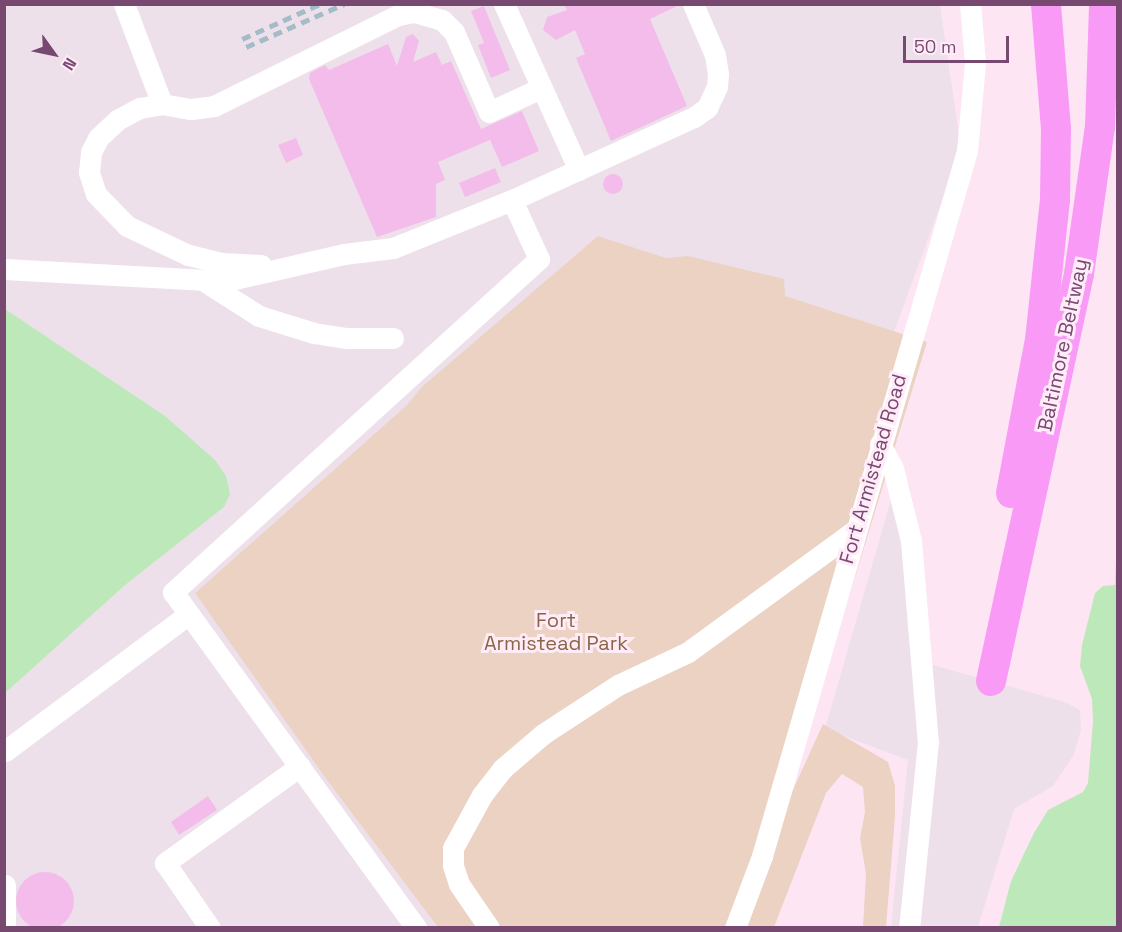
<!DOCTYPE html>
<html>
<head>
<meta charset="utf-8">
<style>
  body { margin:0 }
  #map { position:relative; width:1122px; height:932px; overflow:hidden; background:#fde5f4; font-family:"Space Grotesk",sans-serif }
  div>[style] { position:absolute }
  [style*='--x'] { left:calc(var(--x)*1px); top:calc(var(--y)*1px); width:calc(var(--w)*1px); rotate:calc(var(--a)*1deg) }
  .industrial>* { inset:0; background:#ede0ea }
  .green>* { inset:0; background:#ebd2c3 }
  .water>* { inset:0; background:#bde8b9 }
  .building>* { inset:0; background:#f3bcea }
  .round { border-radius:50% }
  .minor>* { height:21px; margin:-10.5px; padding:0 10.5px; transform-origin:10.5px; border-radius:10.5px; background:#fff }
  .highway>* { height:30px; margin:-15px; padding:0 15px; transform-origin:15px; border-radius:15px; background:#f99bf6 }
  .rail>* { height:4.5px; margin-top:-2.25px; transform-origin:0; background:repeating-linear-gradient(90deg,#a3bcc7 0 9px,transparent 0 15px) }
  span { translate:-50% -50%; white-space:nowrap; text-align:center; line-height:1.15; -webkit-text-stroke:6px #ffecf8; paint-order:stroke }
  .street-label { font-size:20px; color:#774971 }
  .park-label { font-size:20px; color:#8a6646 }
  .frame { position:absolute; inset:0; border:6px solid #774971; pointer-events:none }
  .north { position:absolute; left:24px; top:24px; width:60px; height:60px; -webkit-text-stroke:4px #ffecf8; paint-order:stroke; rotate:123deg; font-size:16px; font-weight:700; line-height:24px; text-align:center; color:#774971 }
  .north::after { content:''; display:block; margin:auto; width:21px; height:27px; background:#774971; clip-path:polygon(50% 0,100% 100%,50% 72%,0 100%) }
  .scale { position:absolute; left:903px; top:36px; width:106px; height:27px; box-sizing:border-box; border:3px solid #774971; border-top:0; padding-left:8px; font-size:18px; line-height:21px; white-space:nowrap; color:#774971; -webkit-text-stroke:4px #ffecf8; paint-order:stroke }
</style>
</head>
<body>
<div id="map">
  <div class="industrial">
    <i style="clip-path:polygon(5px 5px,940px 5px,961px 149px,894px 332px,598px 236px,195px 593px,438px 927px,5px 928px)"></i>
    <i style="clip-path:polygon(909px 484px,922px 546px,929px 664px,1065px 702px,1080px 710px,1081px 731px,1073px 756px,1053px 786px,1014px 809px,978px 927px,891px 927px,908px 760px,825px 729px,894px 489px)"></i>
  </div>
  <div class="green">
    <i style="clip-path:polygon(598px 236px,666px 258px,688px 256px,784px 279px,785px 296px,927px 342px,767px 864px,792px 792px,823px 724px,888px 762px,895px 786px,895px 816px,886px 927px,863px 927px,866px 874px,860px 838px,865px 812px,863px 787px,842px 774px,826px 793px,774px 927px,438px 927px,327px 780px,195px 593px,406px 406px,423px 386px)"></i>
  </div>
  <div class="water">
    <i style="clip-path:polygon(5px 309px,165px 416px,215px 460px,226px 476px,230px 494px,224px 507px,125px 585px,5px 693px)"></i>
    <i style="clip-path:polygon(1117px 536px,1117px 927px,999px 927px,1011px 881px,1034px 833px,1048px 810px,1083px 792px,1088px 783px,1093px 721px,1092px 699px,1080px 666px,1082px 645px,1095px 593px,1103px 586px,1115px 585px)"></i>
  </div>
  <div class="building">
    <i style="clip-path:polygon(564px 4px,681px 4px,650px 19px,687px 106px,611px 141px,576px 58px,585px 54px,575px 30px,556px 40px,543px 30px,547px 17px,567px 10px)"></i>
    <i style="clip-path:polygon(484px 6px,510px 70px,491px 78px,478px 45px,484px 43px,471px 11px)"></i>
    <i style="clip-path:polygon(413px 34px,419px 41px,413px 62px,436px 52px,442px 65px,451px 61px,481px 129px,522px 111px,539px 151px,502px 167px,490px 140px,438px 162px,445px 180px,436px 184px,436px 217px,377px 237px,309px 79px,310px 73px,325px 65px,329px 70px,388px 44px,397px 66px,406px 37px)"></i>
    <i style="clip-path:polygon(296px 138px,303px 155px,286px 163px,278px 145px)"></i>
    <i style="clip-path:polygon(495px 168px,501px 182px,465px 197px,459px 183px)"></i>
    <i class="round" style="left:603px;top:174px;width:20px;height:20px"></i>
    <i style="clip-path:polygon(208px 796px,217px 810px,179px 835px,171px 822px)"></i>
    <i class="round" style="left:16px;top:872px;width:58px;height:58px"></i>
  </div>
  <div class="minor">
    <i style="--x:124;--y:4;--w:107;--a:69.2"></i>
    <i style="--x:504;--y:4;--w:182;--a:65.7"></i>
    <i style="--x:512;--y:200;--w:200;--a:-24.5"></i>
    <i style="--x:694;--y:117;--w:16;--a:-35"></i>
    <i style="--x:707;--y:108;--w:23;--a:-65"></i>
    <i style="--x:717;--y:87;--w:13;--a:-86"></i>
    <i style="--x:718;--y:74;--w:19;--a:-99"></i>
    <i style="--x:715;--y:55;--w:56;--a:-113.3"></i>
    <i style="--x:261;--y:265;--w:40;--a:-177.1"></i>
    <i style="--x:221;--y:263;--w:34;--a:-166"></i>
    <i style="--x:188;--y:255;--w:68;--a:-154.6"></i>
    <i style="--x:127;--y:226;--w:45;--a:-134.1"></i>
    <i style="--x:96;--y:194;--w:23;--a:-108"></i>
    <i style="--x:89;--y:172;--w:20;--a:-84"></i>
    <i style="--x:91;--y:152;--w:16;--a:-63"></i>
    <i style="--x:98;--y:138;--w:26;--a:-43"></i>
    <i style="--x:117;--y:120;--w:26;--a:-28"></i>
    <i style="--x:140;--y:108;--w:22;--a:-10"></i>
    <i style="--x:162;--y:104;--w:29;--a:10"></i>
    <i style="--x:191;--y:109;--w:23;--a:-7"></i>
    <i style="--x:214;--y:106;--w:205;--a:-26.3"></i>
    <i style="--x:398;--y:15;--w:16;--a:-11"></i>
    <i style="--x:414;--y:12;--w:29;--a:16"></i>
    <i style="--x:442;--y:20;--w:17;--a:45"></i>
    <i style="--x:454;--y:32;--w:87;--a:66.4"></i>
    <i style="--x:489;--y:112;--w:57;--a:-24.8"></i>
    <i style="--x:4;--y:269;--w:222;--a:3.1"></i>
    <i style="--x:226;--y:281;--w:121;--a:-12.9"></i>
    <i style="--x:344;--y:254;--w:49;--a:-7"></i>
    <i style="--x:393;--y:248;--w:128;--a:-22"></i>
    <i style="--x:512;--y:200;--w:65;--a:65.4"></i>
    <i style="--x:539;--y:259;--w:495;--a:137.7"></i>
    <i style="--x:173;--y:592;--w:415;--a:54.1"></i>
    <i style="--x:204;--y:281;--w:65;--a:32.5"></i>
    <i style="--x:259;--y:316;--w:58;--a:17.2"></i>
    <i style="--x:314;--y:333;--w:33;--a:9"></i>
    <i style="--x:347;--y:338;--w:46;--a:0"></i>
    <i style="--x:880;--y:444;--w:27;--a:62"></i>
    <i style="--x:893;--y:468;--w:75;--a:76.1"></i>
    <i style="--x:911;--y:541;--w:202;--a:85.2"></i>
    <i style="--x:928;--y:742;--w:187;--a:95.8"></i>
    <i style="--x:5;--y:751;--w:229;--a:-36.7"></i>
    <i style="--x:5;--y:885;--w:43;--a:90"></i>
    <i style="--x:210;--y:928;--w:79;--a:-124.7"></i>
    <i style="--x:165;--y:863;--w:166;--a:-35.7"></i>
    <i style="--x:489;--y:928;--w:53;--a:-124.3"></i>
    <i style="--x:459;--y:884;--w:20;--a:-108"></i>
    <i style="--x:453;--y:865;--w:17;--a:-90"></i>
    <i style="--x:453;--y:848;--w:60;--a:-61.3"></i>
    <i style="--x:482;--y:795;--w:33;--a:-52"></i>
    <i style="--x:502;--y:769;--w:54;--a:-40.5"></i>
    <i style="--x:543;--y:734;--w:90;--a:-33.2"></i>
    <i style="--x:618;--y:685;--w:77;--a:-25.2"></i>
    <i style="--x:688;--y:652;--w:207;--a:-36.1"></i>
    <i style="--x:735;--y:928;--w:77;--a:-69.4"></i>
    <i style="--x:762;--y:856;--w:734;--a:-73.79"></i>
    <i style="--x:967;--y:151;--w:88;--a:-84.8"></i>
    <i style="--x:975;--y:63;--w:59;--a:-94.8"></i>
  </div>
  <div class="highway">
    <i style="--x:1011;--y:493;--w:156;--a:-79.3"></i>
    <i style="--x:1040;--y:340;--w:141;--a:-83.9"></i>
    <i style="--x:1055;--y:200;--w:71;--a:-89.2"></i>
    <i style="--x:1056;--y:129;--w:125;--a:-94.6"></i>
    <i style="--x:991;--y:681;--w:416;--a:-77.8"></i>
    <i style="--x:1079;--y:274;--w:148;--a:-81.9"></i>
    <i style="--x:1100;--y:127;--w:123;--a:-88.1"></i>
  </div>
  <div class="rail">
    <i style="--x:242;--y:39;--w:85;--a:-24.2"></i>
    <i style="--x:246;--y:47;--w:107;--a:-23.7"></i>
  </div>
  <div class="street-label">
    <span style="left:1063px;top:345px;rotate:-78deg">Baltimore Beltway</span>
    <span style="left:873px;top:469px;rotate:-74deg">Fort Armistead Road</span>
  </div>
  <div class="park-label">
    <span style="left:556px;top:632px">Fort<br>Armistead Park</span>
  </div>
  <div class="frame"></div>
  <div class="north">N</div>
  <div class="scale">50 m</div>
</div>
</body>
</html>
